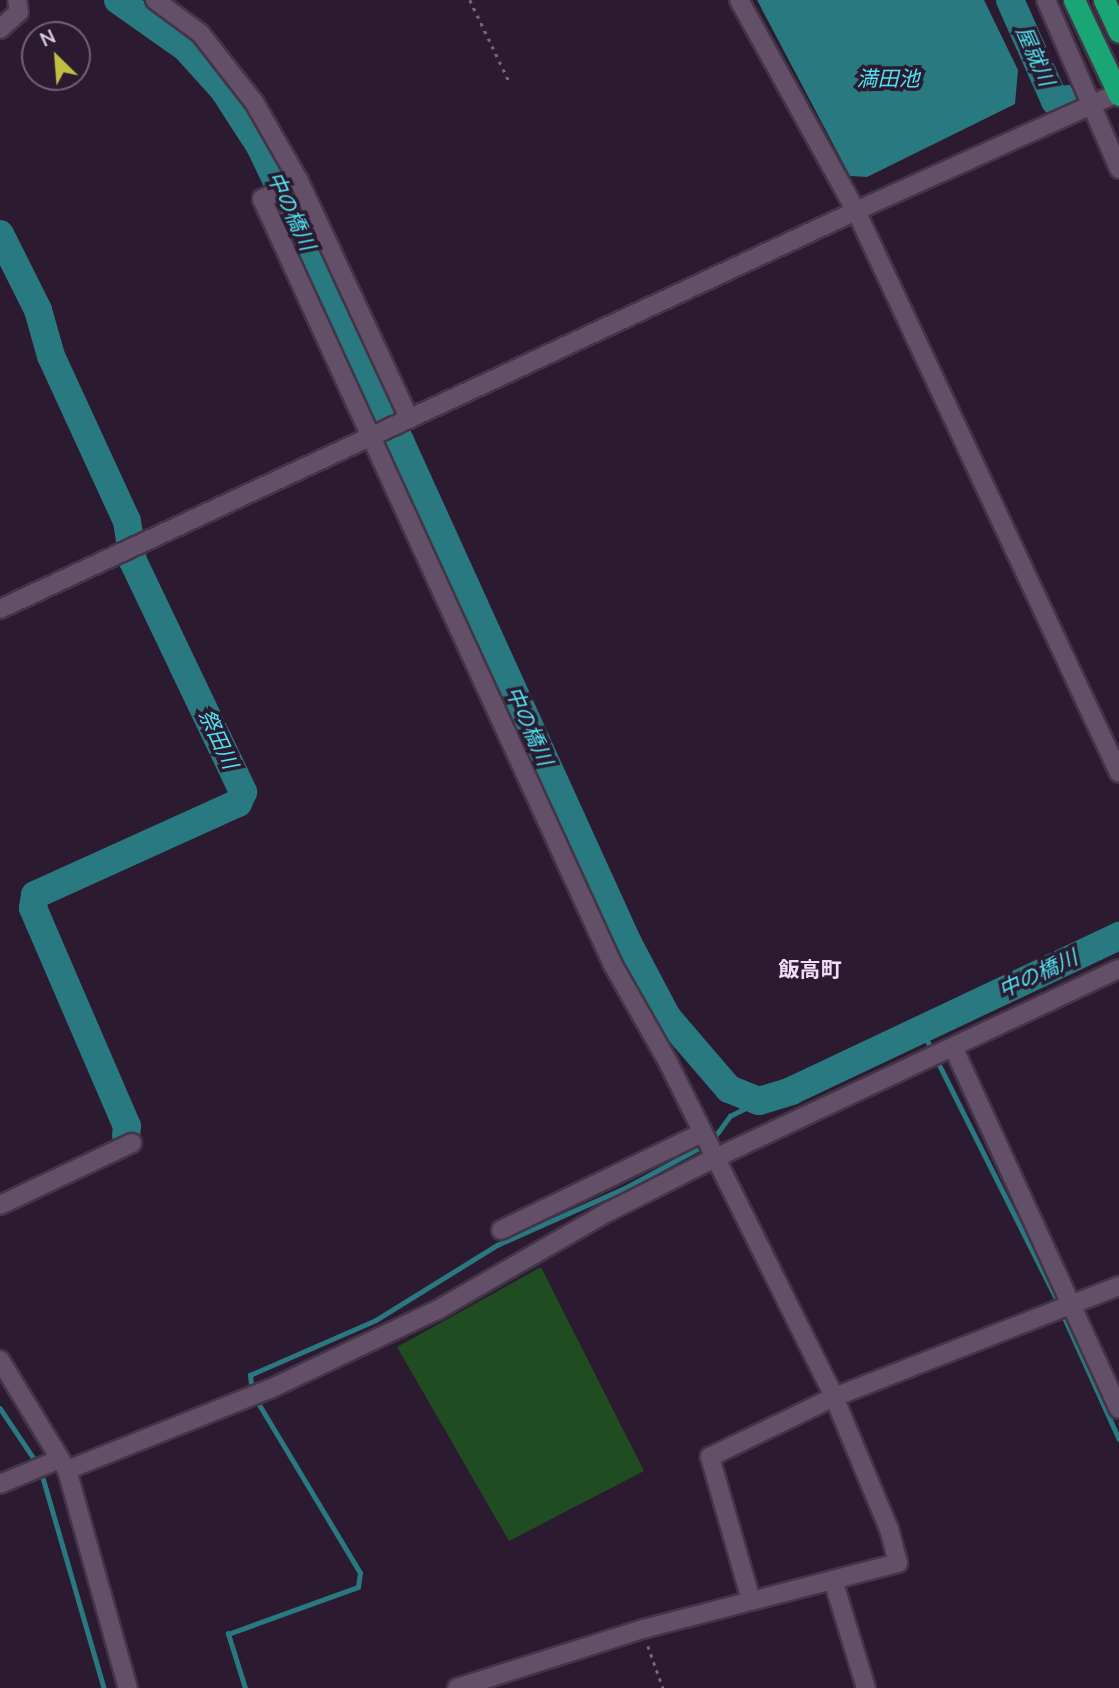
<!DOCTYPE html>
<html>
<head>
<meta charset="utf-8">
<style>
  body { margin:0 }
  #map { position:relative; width:1119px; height:1688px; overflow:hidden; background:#2b1a30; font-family:"Nunito Sans","Noto Sans JP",sans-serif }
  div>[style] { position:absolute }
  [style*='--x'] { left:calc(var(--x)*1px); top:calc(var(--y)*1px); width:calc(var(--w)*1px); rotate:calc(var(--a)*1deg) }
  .green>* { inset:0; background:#1f4c21 }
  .water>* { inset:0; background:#297981 }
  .stream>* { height:4.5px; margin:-2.25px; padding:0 2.25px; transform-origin:2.25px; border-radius:2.25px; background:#297981 }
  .river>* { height:28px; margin:-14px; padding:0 14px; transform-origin:14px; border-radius:14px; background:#297981 }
  .path>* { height:2.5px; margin-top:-1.25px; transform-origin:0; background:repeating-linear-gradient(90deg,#756779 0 3.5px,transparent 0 8.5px) }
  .roads { filter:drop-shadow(2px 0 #433547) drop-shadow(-2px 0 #433547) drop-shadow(0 2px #433547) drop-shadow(0 -2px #433547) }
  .minor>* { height:18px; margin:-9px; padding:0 9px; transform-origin:9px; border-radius:9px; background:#634f68 }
  .highway>* { height:21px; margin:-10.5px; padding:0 10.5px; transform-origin:10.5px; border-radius:10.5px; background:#1aa574 }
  span { translate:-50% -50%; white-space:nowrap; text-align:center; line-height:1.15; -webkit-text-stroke:7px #2b1a30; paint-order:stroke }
  .water-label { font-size:21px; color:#4de5f3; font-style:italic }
  .neighbourhood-label { font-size:21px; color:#f2dbf8; font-weight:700 }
  .north { position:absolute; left:21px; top:21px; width:70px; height:70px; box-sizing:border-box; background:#2b1a30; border:2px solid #716275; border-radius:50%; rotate:335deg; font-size:19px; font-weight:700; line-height:28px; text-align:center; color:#dacfdd }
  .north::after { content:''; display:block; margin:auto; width:24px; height:32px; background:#c1be40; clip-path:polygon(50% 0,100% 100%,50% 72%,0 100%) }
</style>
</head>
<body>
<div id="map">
  <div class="green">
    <i style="clip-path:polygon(541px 1267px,644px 1471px,509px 1541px,397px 1347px)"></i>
  </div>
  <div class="water">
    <i style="clip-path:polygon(757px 0,984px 0,1018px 70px,1015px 104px,867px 177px,850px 176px)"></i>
  </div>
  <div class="stream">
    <i style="--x:923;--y:1031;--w:21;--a:65"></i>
    <i style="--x:936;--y:1058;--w:275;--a:63.4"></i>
    <i style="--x:711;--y:1142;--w:32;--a:-54"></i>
    <i style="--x:730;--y:1116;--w:33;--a:-27"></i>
    <i style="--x:54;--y:1170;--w:80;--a:-25.9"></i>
    <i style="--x:1062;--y:1312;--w:139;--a:65.8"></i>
    <i style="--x:252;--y:1392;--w:17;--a:-97"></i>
    <i style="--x:250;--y:1375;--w:137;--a:-23.6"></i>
    <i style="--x:376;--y:1320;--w:142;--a:-31.8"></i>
    <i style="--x:497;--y:1245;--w:138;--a:-24"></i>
    <i style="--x:623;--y:1189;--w:91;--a:-28.3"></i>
    <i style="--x:0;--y:1408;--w:66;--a:56.1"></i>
    <i style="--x:41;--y:1471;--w:226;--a:73.8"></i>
    <i style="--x:245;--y:1688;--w:57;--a:-107.5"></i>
    <i style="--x:228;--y:1634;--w:138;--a:-19.9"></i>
    <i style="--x:358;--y:1587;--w:14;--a:-82"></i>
    <i style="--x:360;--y:1573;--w:202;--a:-121"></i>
  </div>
  <div class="river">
    <i style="--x:118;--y:0;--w:83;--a:35.2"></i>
    <i style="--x:186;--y:48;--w:55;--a:47.9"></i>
    <i style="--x:223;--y:89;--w:68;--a:57"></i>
    <i style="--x:260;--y:146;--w:327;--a:64.6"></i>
    <i style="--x:400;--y:441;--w:549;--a:65.58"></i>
    <i style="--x:627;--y:941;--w:86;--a:62.2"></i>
    <i style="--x:667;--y:1017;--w:95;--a:49.3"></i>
    <i style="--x:729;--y:1089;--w:32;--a:22"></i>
    <i style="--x:759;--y:1101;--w:34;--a:-17"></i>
    <i style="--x:791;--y:1091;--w:363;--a:-25.3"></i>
    <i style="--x:1010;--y:0;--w:111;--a:66"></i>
    <i style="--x:1055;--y:101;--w:13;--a:-9"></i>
    <i style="--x:0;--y:234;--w:85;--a:63.4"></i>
    <i style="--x:38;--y:310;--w:48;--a:74.2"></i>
    <i style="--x:51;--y:356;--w:182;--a:65.3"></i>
    <i style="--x:127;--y:521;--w:40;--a:81.5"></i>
    <i style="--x:133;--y:561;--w:256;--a:64.5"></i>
    <i style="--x:243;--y:792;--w:12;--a:114"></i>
    <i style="--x:238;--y:803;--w:223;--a:155.6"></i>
    <i style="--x:35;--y:895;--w:13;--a:99"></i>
    <i style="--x:33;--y:908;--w:15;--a:67"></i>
    <i style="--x:39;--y:922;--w:222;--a:66.7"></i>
    <i style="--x:127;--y:1126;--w:9;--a:96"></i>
  </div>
  <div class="path">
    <i style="--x:470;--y:0;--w:90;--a:64.3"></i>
    <i style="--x:648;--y:1646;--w:45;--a:70.3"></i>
  </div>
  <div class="roads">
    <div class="minor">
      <i style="--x:155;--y:0;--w:56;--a:36.3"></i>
      <i style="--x:200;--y:33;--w:88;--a:52"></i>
      <i style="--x:254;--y:102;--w:91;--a:60.3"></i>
      <i style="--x:299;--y:181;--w:259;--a:65.1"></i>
      <i style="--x:1046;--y:0;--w:184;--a:66.6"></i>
      <i style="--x:0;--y:29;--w:25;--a:-42"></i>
      <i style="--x:19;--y:12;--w:12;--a:-99"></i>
      <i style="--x:1118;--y:93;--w:287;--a:155.8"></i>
      <i style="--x:856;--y:211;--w:620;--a:64.92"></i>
      <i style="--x:299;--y:181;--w:41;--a:154.1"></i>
      <i style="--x:262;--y:199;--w:843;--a:65.38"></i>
      <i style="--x:613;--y:965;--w:112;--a:60.4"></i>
      <i style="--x:668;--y:1062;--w:374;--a:63.6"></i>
      <i style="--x:834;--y:1397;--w:143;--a:67.4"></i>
      <i style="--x:889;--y:1529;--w:35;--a:75"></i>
      <i style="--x:898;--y:1563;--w:263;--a:165.5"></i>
      <i style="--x:643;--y:1629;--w:195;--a:162.4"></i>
      <i style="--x:0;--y:609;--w:944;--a:-24.94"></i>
      <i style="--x:856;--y:211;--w:241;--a:-119"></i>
      <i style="--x:954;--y:1049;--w:396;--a:65.4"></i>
      <i style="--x:0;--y:1205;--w:146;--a:-25.2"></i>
      <i style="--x:501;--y:1230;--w:223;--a:-25.8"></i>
      <i style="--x:0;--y:1360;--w:129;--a:58.7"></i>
      <i style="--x:67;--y:1470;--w:226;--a:74.4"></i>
      <i style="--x:67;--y:1470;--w:219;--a:-21.8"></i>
      <i style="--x:270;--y:1389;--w:187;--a:-25.3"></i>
      <i style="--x:439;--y:1309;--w:195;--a:-29.9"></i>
      <i style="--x:608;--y:1212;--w:118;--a:-26.8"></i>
      <i style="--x:713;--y:1159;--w:448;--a:-25.1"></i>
      <i style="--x:0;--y:1484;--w:65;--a:-22.6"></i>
      <i style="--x:833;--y:1580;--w:113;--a:73"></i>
      <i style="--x:751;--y:1600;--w:149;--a:-106"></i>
      <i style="--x:710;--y:1457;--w:138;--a:-25.8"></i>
      <i style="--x:834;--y:1397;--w:306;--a:-21.3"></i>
    </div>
    <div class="highway">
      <i style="--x:1074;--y:0;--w:105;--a:64.7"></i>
      <i style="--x:1104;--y:0;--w:35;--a:65"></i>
    </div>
  </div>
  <div class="water-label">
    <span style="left:1035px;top:56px;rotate:66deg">屋就川</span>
    <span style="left:888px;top:79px">満田池</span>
    <span style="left:291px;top:211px;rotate:65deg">中の橋川</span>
    <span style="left:529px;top:726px;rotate:66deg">中の橋川</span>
    <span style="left:218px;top:739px;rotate:65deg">祭田川</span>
    <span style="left:1038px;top:974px;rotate:-25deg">中の橋川</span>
  </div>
  <div class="neighbourhood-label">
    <span style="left:810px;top:970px">飯高町</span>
  </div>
  <div class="north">N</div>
</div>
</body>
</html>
